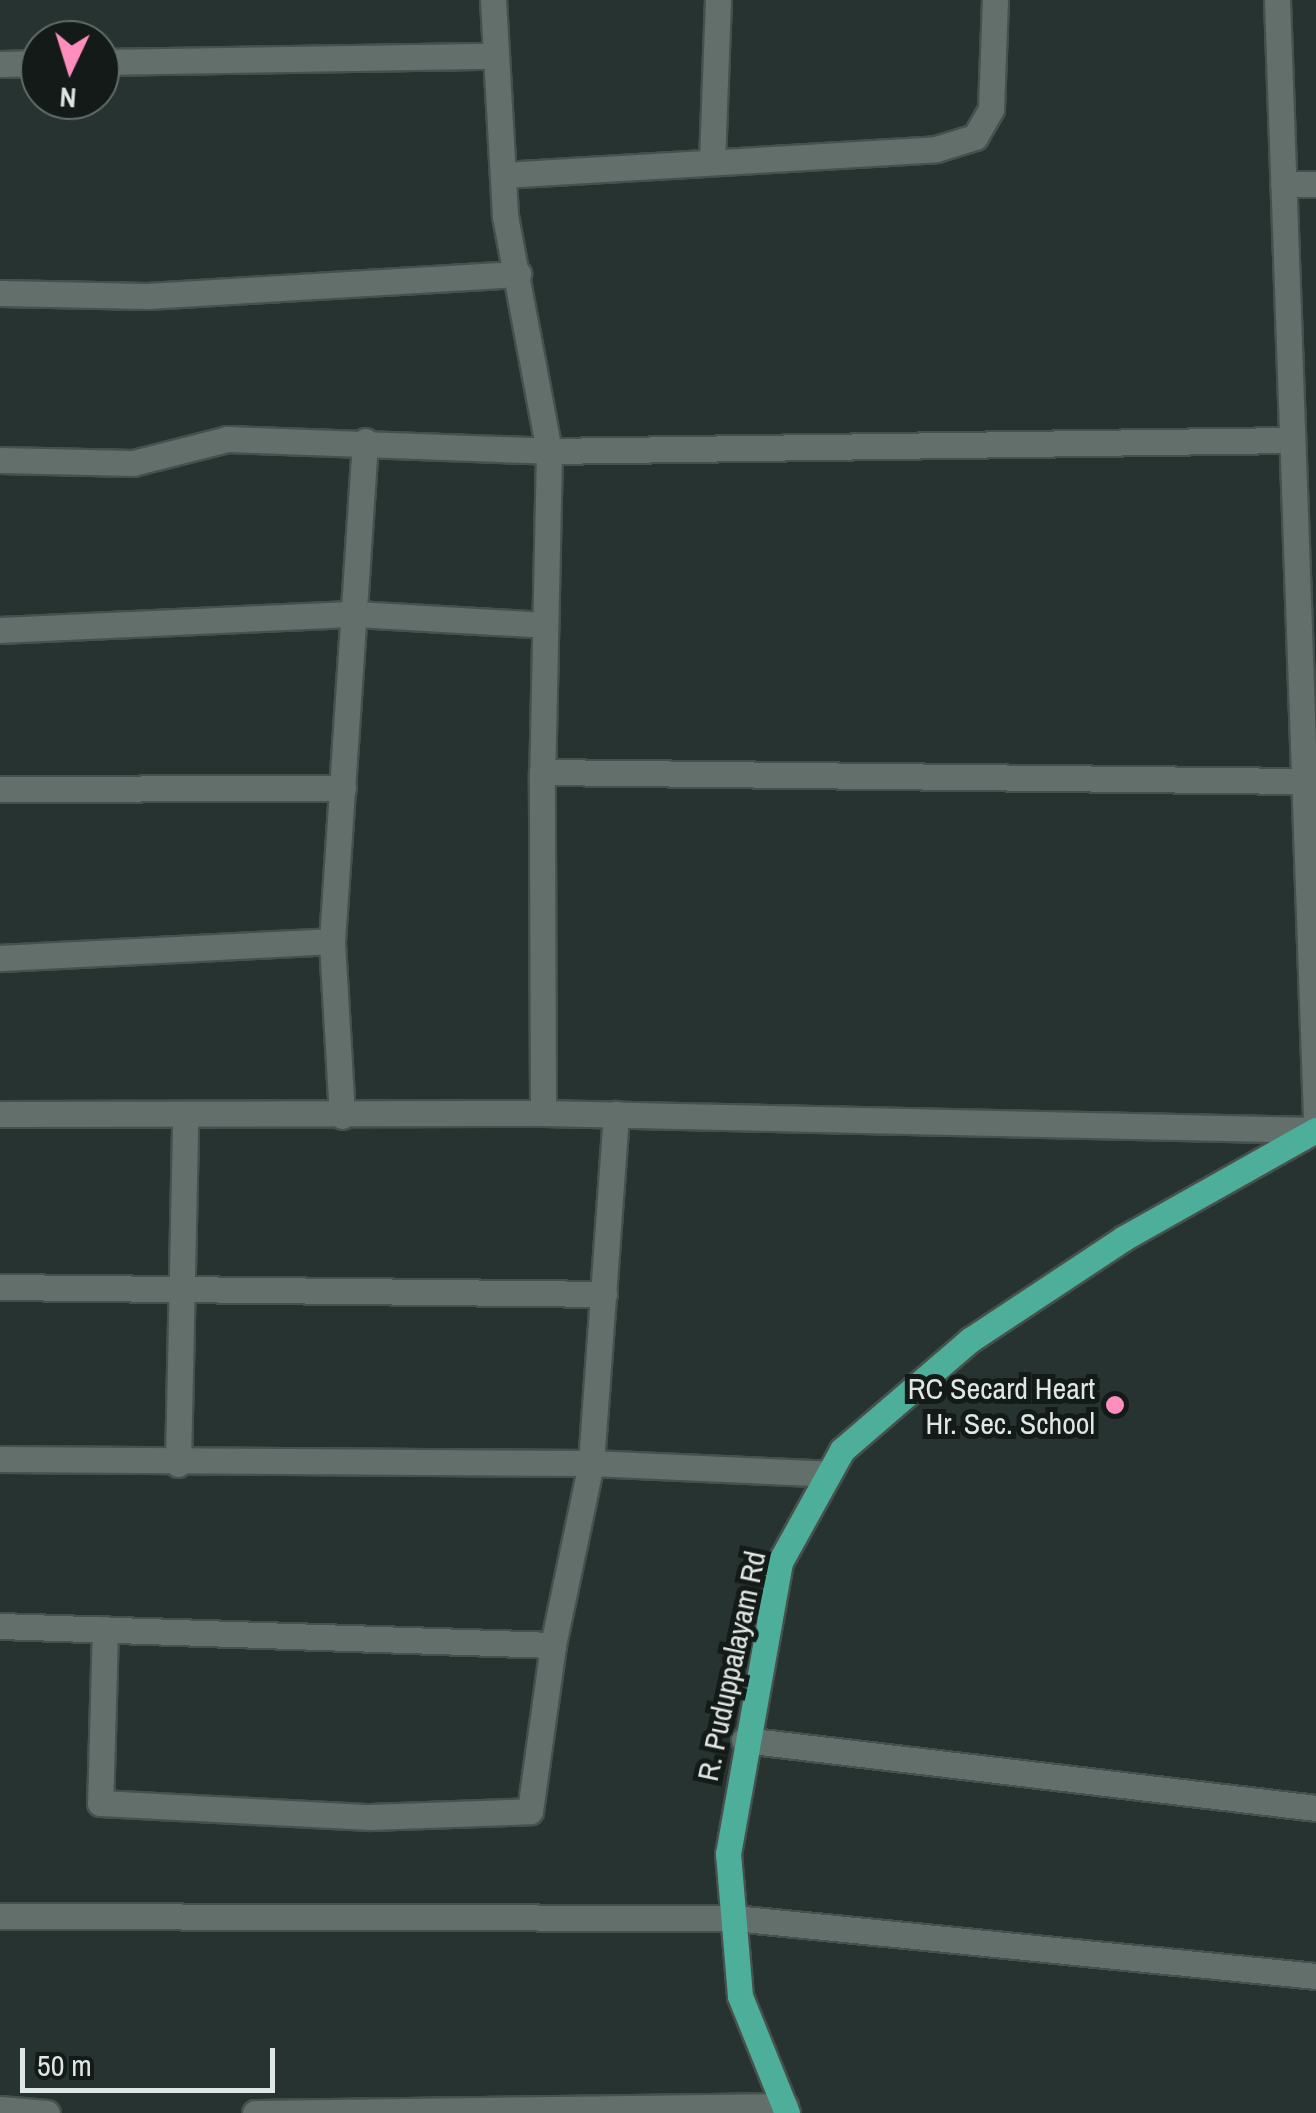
<!DOCTYPE html>
<html>
<head>
<meta charset="utf-8">
<style>
  body { margin:0 }
  #map { position:relative; width:1316px; height:2113px; overflow:hidden; background:#273330; font-family:"Archivo Narrow",sans-serif }
  div>[style] { position:absolute }
  [style*='--x'] { left:calc(var(--x)*1px); top:calc(var(--y)*1px); width:calc(var(--w)*1px); rotate:calc(var(--a)*1deg) }
  .roads { filter:drop-shadow(2px 0 #46504d) drop-shadow(-2px 0 #46504d) drop-shadow(0 2px #46504d) drop-shadow(0 -2px #46504d) }
  .minor>* { height:25px; margin:-12.5px; padding:0 12.5px; transform-origin:12.5px; border-radius:12.5px; background:#626f6b }
  .major>* { height:25px; margin:-12.5px; padding:0 12.5px; transform-origin:12.5px; border-radius:12.5px; background:#4daf99 }
  .dots>* { width:28px; height:28px; translate:-50% -50%; box-sizing:border-box; border:5px solid #141a18; border-radius:50% }
  span { translate:-50% -50%; white-space:nowrap; text-align:center; line-height:1.15; -webkit-text-stroke:10px #141a18; paint-order:stroke }
  .poi-label { font-size:30px; color:#dfe6e4 }
  .right { translate:-100% -50%; text-align:right }
  .street-label { font-size:30px; color:#dfe6e4 }
  .north { position:absolute; left:20px; top:20px; width:100px; height:100px; box-sizing:border-box; background:#141a18; border:2px solid #656c6a; border-radius:50%; rotate:184deg; font-size:28px; font-weight:700; line-height:40px; text-align:center; color:#dfe6e4 }
  .north::after { content:''; display:block; margin:auto; width:35px; height:45px; background:#fe8ebd; clip-path:polygon(50% 0,100% 100%,50% 72%,0 100%) }
  .scale { position:absolute; left:20px; top:2048px; width:255px; height:45px; box-sizing:border-box; border:5px solid #dfe6e4; border-top:0; padding-left:12px; font-size:30px; line-height:35px; white-space:nowrap; color:#dfe6e4; -webkit-text-stroke:8px #141a18; paint-order:stroke }
</style>
</head>
<body>
<div id="map">
  <div class="roads">
    <div class="minor">
      <i style="--x:493;--y:0;--w:216;--a:86.8"></i>
      <i style="--x:505;--y:216;--w:239;--a:79.4"></i>
      <i style="--x:549;--y:451;--w:743;--a:-0.85"></i>
      <i style="--x:1277;--y:0;--w:1117;--a:88"></i>
      <i style="--x:100;--y:62;--w:394;--a:-0.9"></i>
      <i style="--x:0;--y:64;--w:40;--a:-1.4"></i>
      <i style="--x:712;--y:162;--w:162;--a:-87.9"></i>
      <i style="--x:503;--y:175;--w:434;--a:-3.4"></i>
      <i style="--x:936;--y:149;--w:41;--a:-17.1"></i>
      <i style="--x:975;--y:137;--w:32;--a:-60"></i>
      <i style="--x:991;--y:109;--w:109;--a:-87.9"></i>
      <i style="--x:1283;--y:184;--w:33;--a:0"></i>
      <i style="--x:0;--y:293;--w:147;--a:1.2"></i>
      <i style="--x:147;--y:296;--w:372;--a:-3.4"></i>
      <i style="--x:0;--y:460;--w:133;--a:1.3"></i>
      <i style="--x:133;--y:463;--w:97;--a:-14.3"></i>
      <i style="--x:227;--y:439;--w:322;--a:2.1"></i>
      <i style="--x:549;--y:451;--w:321;--a:91.2"></i>
      <i style="--x:0;--y:630;--w:356;--a:-2.6"></i>
      <i style="--x:356;--y:614;--w:189;--a:3.3"></i>
      <i style="--x:0;--y:789;--w:343;--a:-0.2"></i>
      <i style="--x:0;--y:958;--w:332;--a:-2.9"></i>
      <i style="--x:543;--y:1113;--w:341;--a:-90.2"></i>
      <i style="--x:542;--y:772;--w:762;--a:0.68"></i>
      <i style="--x:0;--y:1114;--w:543;--a:-0.11"></i>
      <i style="--x:543;--y:1113;--w:773;--a:1.26"></i>
      <i style="--x:342;--y:1116;--w:175;--a:-93.3"></i>
      <i style="--x:332;--y:941;--w:501;--a:-86.22"></i>
      <i style="--x:0;--y:1287;--w:604;--a:0.66"></i>
      <i style="--x:0;--y:1459;--w:591;--a:0.39"></i>
      <i style="--x:591;--y:1463;--w:238;--a:2.6"></i>
      <i style="--x:178;--y:1464;--w:346;--a:-88.8"></i>
      <i style="--x:0;--y:1626;--w:553;--a:1.97"></i>
      <i style="--x:553;--y:1645;--w:186;--a:-78.2"></i>
      <i style="--x:591;--y:1463;--w:350;--a:-85.9"></i>
      <i style="--x:105;--y:1629;--w:174;--a:91.6"></i>
      <i style="--x:100;--y:1803;--w:270;--a:3"></i>
      <i style="--x:370;--y:1817;--w:160;--a:-2.1"></i>
      <i style="--x:530;--y:1811;--w:168;--a:-82.1"></i>
      <i style="--x:744;--y:1740;--w:576;--a:6.78"></i>
      <i style="--x:0;--y:1916;--w:734;--a:0.16"></i>
      <i style="--x:734;--y:1918;--w:585;--a:5.69"></i>
      <i style="--x:0;--y:2109;--w:47;--a:4.9"></i>
      <i style="--x:255;--y:2113;--w:530;--a:-0.76"></i>
    </div>
    <div class="major">
      <i style="--x:787;--y:2113;--w:126;--a:-111.9"></i>
      <i style="--x:740;--y:1996;--w:143;--a:-94.8"></i>
      <i style="--x:728;--y:1854;--w:297;--a:-79.9"></i>
      <i style="--x:780;--y:1562;--w:128;--a:-61"></i>
      <i style="--x:842;--y:1450;--w:169;--a:-40.7"></i>
      <i style="--x:970;--y:1340;--w:185;--a:-33.5"></i>
      <i style="--x:1124;--y:1238;--w:220;--a:-29.4"></i>
    </div>
  </div>
  <div class="dots">
    <i style="left:1115px;top:1405px;background:#fe8ebd"></i>
  </div>
  <div class="poi-label">
    <span class="right" style="left:1095px;top:1405px">RC Secard Heart<br>Hr. Sec. School</span>
  </div>
  <div class="street-label">
    <span style="left:731px;top:1666px;rotate:-78deg">R. Puduppalayam Rd</span>
  </div>
  <div class="north">N</div>
  <div class="scale">50 m</div>
</div>
</body>
</html>
